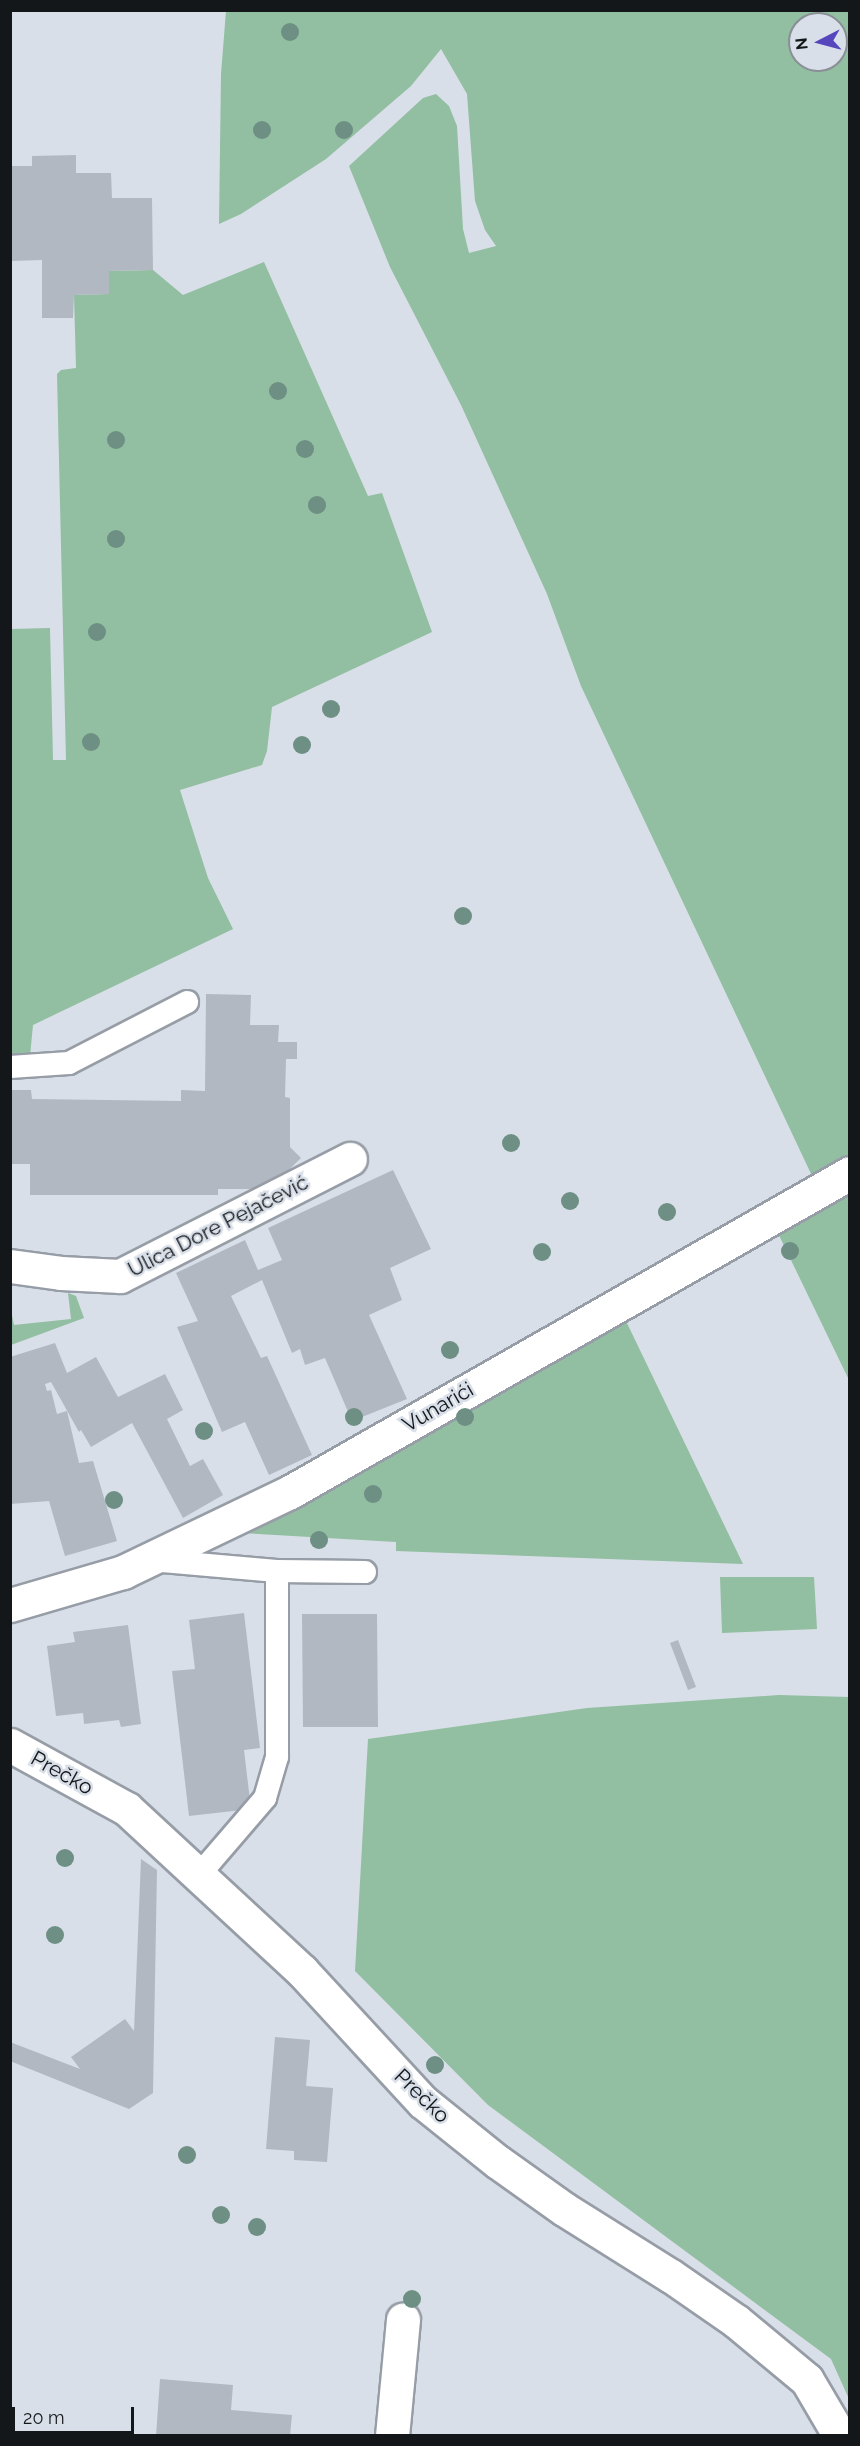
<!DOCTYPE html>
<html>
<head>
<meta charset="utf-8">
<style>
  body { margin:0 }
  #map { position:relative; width:860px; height:2446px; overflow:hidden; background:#d8dfe8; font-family:Raleway,sans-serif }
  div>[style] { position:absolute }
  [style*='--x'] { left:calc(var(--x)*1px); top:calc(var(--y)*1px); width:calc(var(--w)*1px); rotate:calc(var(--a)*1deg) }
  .green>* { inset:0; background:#92bea1 }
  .building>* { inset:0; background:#b2b8c2 }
  .roads { filter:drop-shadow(2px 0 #979da6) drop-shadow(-2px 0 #979da6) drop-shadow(0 2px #979da6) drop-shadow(0 -2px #979da6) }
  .service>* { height:22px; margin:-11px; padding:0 11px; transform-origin:11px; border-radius:11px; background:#fff }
  .minor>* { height:33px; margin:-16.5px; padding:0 16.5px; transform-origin:16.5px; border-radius:16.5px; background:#fff }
  .trees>* { width:18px; height:18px; margin:-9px; border-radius:50%; background:#6e8f83 }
  span { translate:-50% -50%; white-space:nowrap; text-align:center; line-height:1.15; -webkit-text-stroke:5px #d8dfe8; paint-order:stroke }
  .street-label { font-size:21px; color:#14171a }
  .frame { position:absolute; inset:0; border:12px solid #14171a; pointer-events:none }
  .north { position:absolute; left:788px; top:12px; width:60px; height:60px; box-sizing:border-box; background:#d8dfe8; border:2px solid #8a8f96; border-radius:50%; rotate:264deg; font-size:16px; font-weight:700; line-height:24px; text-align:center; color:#14171a }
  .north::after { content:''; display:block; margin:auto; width:21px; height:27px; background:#5646be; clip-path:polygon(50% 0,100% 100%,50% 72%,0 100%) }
  .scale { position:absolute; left:12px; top:2407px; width:122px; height:27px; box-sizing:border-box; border:3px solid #14171a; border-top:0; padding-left:8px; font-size:18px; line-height:21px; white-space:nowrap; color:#14171a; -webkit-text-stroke:4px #d8dfe8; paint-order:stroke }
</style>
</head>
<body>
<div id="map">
  <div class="green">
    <i style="clip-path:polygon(evenodd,226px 11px,849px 11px,849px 1157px,813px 1178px,581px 686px,547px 594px,461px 405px,390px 267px,349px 166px,423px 98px,436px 94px,449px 106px,457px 126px,463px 229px,469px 253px,496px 246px,485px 230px,475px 201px,467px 94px,441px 49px,411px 86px,326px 159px,241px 214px,219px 224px,221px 74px,226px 11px,800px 24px,836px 24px,836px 60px,800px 60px,800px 24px)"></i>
    <i style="clip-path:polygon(264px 262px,368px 496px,382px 493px,432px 632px,272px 707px,267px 751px,262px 765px,180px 790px,208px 878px,233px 929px,33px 1025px,30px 1056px,11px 1055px,11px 629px,50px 628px,53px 760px,66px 760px,57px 374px,61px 370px,76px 368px,74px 295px,109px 294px,109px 271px,153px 270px,183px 295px)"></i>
    <i style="clip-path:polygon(849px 1185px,849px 1380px,775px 1227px)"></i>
    <i style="clip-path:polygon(68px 1293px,76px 1296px,84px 1318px,11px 1345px,11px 1310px,14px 1325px,71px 1319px)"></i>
    <i style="clip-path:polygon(624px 1317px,743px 1564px,396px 1551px,396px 1542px,242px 1533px,547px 1355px)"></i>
    <i style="clip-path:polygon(720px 1577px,814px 1577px,817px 1629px,722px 1633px)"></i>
    <i style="clip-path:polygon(779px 1695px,849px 1697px,849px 2399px,831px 2359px,488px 2105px,355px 1971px,368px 1739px,587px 1708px)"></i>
  </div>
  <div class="building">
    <i style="clip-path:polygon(76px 155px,76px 173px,111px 173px,112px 198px,152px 198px,153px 270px,109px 271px,109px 294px,74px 295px,73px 318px,42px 318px,42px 260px,10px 261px,10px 166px,32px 166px,32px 156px)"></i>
    <i style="clip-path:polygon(206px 994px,251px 995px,250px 1025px,279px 1025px,278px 1042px,297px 1042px,297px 1059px,286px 1059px,285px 1097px,290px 1098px,290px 1147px,301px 1158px,262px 1196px,255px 1189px,218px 1189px,218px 1195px,30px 1195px,30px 1164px,10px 1164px,10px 1090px,31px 1090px,32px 1099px,181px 1101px,181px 1090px,205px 1091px)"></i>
    <i style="clip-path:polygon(393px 1170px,431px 1249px,390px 1268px,402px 1300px,369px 1315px,407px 1399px,352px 1421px,325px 1358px,305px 1365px,300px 1349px,292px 1353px,262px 1280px,231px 1296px,261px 1358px,267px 1356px,312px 1455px,269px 1475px,245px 1422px,222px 1432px,177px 1327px,198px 1321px,176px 1273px,245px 1240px,258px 1270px,282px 1260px,268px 1228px)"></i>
    <i style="clip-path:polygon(55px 1343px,67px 1373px,96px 1357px,118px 1397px,165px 1374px,183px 1410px,167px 1419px,190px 1466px,203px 1459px,223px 1495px,183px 1518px,132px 1423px,91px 1447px,81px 1430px,79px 1432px,51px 1382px,45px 1384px,47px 1391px,51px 1390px,57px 1414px,67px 1411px,79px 1463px,93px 1461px,117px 1541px,65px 1556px,49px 1501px,10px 1504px,10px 1357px)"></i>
    <i style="clip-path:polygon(244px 1613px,260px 1748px,244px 1750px,251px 1809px,189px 1816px,172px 1671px,195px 1669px,189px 1620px)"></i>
    <i style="clip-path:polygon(302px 1614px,377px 1614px,378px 1727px,303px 1727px)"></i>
    <i style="clip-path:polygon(128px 1625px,141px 1724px,121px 1727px,119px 1720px,84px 1724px,83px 1713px,56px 1716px,47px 1646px,75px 1642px,73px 1632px)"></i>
    <i style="clip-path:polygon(678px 1640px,696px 1687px,688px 1690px,670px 1643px)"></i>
    <i style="clip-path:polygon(141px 1859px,157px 1870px,153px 2093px,129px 2109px,10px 2061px,10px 2042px,80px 2069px,71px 2057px,125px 2019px,134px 2031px)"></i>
    <i style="clip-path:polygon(275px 2037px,310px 2040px,306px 2086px,333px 2088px,327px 2162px,294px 2160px,294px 2151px,266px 2149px)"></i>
    <i style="clip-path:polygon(160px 2379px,233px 2385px,231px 2410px,292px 2415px,290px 2436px,156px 2436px)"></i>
  </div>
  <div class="roads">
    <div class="service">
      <i style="--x:10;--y:1067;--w:59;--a:-3.9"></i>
      <i style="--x:69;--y:1063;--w:133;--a:-27.3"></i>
      <i style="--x:151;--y:1560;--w:126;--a:5"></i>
      <i style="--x:277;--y:1571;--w:88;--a:0.7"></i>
      <i style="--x:198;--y:1876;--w:103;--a:-49.3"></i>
      <i style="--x:265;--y:1798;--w:43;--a:-73.7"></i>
      <i style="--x:277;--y:1757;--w:186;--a:-90"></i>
    </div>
    <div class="minor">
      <i style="--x:10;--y:1266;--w:51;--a:7.8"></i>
      <i style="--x:61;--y:1273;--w:59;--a:2.9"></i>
      <i style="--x:120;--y:1276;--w:258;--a:-27"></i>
      <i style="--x:10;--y:1605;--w:118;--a:-16.3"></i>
      <i style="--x:123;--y:1572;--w:185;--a:-25.6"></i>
      <i style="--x:290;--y:1492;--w:644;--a:-29.67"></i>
      <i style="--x:10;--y:1745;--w:133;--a:28.7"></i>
      <i style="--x:127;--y:1809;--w:238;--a:42.8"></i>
      <i style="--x:302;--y:1971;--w:178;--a:47.3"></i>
      <i style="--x:423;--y:2102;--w:96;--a:38.7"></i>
      <i style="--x:498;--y:2162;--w:81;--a:35.5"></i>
      <i style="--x:564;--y:2209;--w:126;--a:32.1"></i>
      <i style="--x:671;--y:2276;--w:79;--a:34.7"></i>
      <i style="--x:736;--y:2321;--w:92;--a:39.7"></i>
      <i style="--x:807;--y:2380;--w:65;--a:59.5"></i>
      <i style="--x:392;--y:2436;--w:117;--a:-84.6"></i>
    </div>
  </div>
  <div class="trees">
    <i style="left:290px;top:32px"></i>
    <i style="left:262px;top:130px"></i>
    <i style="left:344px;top:130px"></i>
    <i style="left:278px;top:391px"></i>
    <i style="left:116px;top:440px"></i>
    <i style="left:305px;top:449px"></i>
    <i style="left:317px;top:505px"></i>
    <i style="left:116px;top:539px"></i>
    <i style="left:97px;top:632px"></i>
    <i style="left:331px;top:709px"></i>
    <i style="left:91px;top:742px"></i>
    <i style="left:302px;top:745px"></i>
    <i style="left:463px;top:916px"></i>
    <i style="left:511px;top:1143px"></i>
    <i style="left:570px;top:1201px"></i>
    <i style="left:667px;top:1212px"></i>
    <i style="left:790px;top:1251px"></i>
    <i style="left:542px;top:1252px"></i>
    <i style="left:450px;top:1350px"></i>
    <i style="left:354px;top:1417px"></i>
    <i style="left:465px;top:1417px"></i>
    <i style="left:204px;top:1431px"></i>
    <i style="left:373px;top:1494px"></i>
    <i style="left:114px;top:1500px"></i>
    <i style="left:319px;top:1540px"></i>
    <i style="left:65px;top:1858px"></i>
    <i style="left:55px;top:1935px"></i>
    <i style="left:435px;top:2065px"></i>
    <i style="left:187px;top:2155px"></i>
    <i style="left:221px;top:2215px"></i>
    <i style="left:257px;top:2227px"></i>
    <i style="left:412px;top:2299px"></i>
  </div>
  <div class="street-label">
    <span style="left:218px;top:1226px;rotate:-27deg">Ulica Dore Pejačević</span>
    <span style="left:438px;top:1407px;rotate:-30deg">Vunarići</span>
    <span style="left:62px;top:1773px;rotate:29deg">Prečko</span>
    <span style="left:422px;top:2096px;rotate:44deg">Prečko</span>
  </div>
  <div class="frame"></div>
  <div class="north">N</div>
  <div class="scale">20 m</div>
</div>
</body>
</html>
